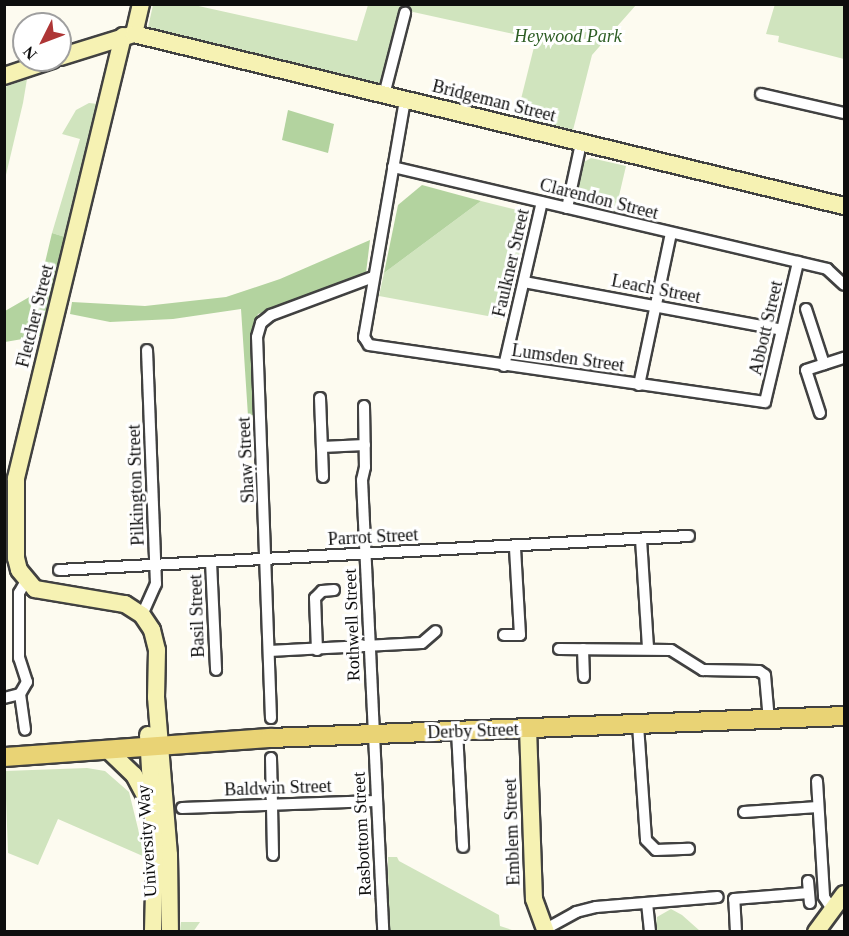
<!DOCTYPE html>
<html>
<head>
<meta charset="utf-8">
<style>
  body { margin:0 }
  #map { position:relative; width:849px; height:936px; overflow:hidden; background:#fdfbf0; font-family:"Times New Roman",serif }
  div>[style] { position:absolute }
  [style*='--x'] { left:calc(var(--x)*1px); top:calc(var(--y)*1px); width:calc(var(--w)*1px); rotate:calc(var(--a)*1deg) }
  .green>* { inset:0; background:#d0e4be }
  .forest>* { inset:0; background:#b3d39f }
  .roads { filter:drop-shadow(2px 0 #414141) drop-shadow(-2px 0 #414141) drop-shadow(0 2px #414141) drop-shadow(0 -2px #414141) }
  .street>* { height:10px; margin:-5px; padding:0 5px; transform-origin:5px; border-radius:5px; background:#fff }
  .secondary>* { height:16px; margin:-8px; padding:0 8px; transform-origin:8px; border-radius:8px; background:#f6f2b3 }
  .primary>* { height:18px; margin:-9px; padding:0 9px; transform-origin:9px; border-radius:9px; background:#e9d375 }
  span { translate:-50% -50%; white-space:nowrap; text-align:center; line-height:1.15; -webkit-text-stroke:6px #fff; paint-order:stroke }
  .park-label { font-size:18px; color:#2e5e25; font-style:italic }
  .street-label { font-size:18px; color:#0e0e0e }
  .frame { position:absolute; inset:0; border:6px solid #0e0e0e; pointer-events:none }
  .north { position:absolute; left:12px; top:12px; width:60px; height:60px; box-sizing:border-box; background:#fff; border:2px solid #9f9f9f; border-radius:50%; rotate:228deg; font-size:16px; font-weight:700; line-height:24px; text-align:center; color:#0e0e0e }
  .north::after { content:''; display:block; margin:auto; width:21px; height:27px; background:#ae3636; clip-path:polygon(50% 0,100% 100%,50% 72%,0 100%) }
</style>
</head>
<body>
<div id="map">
  <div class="green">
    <i style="clip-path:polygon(775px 4px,844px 5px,844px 59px,778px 42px,779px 36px,766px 34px)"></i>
    <i style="clip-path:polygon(153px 5px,194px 5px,357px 41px,368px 5px,636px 5px,592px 55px,573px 130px,517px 115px,536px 39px,404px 10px,384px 85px,147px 32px)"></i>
    <i style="clip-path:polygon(27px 79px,23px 103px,5px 179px,5px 87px)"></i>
    <i style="clip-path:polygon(89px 103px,98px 104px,65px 237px,52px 233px,80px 139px,62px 134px,76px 110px)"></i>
    <i style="clip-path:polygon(591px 158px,626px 166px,615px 213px,574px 203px,584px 162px)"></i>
    <i style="clip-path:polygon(481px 201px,529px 213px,504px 319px,379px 296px,384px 273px)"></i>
    <i style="clip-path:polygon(87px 768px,105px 771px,129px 792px,145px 857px,58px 819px,38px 865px,8px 853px,5px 771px)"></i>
    <i style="clip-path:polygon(388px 857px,397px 857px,399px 861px,499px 915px,500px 926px,515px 931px,389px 931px)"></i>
    <i style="clip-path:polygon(671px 909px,682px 915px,700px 931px,655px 932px,657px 917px)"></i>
    <i style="clip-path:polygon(181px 922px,200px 922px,193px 932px,180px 931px)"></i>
  </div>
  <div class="forest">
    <i style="clip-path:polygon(288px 110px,334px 124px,328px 153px,282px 140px)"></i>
    <i style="clip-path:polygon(422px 185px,481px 201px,384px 273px,398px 205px)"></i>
    <i style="clip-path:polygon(52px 233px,65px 237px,40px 336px,5px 342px,5px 311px,38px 292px)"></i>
    <i style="clip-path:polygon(370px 240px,366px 273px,332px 290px,258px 314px,251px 336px,253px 415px,248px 416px,241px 309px,173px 319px,110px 322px,70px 314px,72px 302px,145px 306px,226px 297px,280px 279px)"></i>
  </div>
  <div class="roads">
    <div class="street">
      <i style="--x:761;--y:94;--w:85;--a:12.9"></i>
      <i style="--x:384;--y:95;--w:85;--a:-75.6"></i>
      <i style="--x:405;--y:100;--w:241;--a:99.8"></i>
      <i style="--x:364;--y:337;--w:9;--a:58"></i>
      <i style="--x:369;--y:345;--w:400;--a:8.2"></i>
      <i style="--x:765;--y:402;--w:144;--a:-76.7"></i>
      <i style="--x:393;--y:167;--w:446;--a:13.2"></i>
      <i style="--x:827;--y:269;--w:23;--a:43"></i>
      <i style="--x:567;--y:208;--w:66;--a:-77.8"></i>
      <i style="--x:524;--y:282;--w:262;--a:10.5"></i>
      <i style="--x:806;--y:309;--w:58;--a:71.9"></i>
      <i style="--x:504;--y:366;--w:168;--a:-77"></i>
      <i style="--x:639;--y:385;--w:155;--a:-78.1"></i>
      <i style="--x:320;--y:398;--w:79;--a:87.8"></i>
      <i style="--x:364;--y:406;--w:61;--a:89.1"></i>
      <i style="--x:365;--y:467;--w:13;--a:103"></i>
      <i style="--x:362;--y:480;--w:452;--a:87.3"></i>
      <i style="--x:820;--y:413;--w:45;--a:-108"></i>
      <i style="--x:806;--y:370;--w:40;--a:-18"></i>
      <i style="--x:322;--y:447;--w:43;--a:-2.7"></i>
      <i style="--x:641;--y:539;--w:109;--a:86.3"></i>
      <i style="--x:211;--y:562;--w:108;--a:87.3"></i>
      <i style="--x:59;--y:570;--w:631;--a:-3.09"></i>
      <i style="--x:142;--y:615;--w:34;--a:-66"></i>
      <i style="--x:156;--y:584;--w:234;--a:-92.2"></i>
      <i style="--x:504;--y:635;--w:16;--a:0"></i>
      <i style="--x:520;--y:635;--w:88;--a:-93.3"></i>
      <i style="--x:559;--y:649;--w:112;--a:0.5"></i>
      <i style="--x:671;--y:650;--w:38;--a:32"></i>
      <i style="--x:703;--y:670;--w:56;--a:1"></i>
      <i style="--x:759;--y:671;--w:7;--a:34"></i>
      <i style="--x:765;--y:675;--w:46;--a:85"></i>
      <i style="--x:583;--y:649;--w:28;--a:88"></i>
      <i style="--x:317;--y:650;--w:52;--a:-92.2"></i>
      <i style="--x:315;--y:598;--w:10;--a:-45"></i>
      <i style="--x:322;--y:591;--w:12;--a:-5"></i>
      <i style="--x:269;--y:651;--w:153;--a:-3"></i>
      <i style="--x:422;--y:643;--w:18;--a:-41"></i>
      <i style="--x:20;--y:694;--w:36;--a:82"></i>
      <i style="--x:4;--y:698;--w:16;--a:-14"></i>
      <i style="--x:20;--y:694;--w:14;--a:-60"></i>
      <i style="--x:27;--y:682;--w:25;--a:-108"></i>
      <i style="--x:19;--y:658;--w:65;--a:-90"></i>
      <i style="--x:19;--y:593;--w:14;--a:-60"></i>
      <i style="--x:271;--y:718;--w:381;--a:-92.1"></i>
      <i style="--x:257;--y:337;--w:15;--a:-74"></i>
      <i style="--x:261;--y:323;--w:13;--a:-39"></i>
      <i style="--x:271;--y:315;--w:109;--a:-20.4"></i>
      <i style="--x:638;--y:725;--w:115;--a:86"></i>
      <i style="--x:646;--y:840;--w:14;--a:45"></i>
      <i style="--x:656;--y:850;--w:33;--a:-2"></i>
      <i style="--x:457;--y:731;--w:116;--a:87"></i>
      <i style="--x:271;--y:758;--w:97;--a:88.8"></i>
      <i style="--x:817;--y:781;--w:116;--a:86.5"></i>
      <i style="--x:824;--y:897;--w:14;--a:56"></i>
      <i style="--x:182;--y:808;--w:194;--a:-2.1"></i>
      <i style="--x:744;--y:812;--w:74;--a:-3.9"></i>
      <i style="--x:808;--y:881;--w:22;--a:85"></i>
      <i style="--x:647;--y:903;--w:29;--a:84"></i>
      <i style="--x:544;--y:930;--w:37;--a:-29"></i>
      <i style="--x:576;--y:912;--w:21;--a:-14"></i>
      <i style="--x:596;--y:907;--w:122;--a:-4.7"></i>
      <i style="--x:736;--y:932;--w:33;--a:-93"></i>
      <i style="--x:734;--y:899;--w:75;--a:-4.6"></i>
    </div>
    <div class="secondary">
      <i style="--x:134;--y:34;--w:31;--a:-77"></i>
      <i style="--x:123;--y:36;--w:456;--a:103.6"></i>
      <i style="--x:16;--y:479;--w:79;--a:90"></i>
      <i style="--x:16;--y:558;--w:12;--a:76"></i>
      <i style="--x:19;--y:570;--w:25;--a:50"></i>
      <i style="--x:35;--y:589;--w:91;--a:9.5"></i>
      <i style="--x:125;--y:604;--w:20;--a:33"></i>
      <i style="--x:142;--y:615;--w:18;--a:56"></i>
      <i style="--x:152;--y:630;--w:21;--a:76"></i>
      <i style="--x:157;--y:650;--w:47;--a:91.2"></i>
      <i style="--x:156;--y:697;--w:159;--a:85.3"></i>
      <i style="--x:169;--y:855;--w:77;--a:89.3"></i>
      <i style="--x:60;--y:57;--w:77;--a:-17.3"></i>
      <i style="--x:134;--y:34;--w:731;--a:13.62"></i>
      <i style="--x:4;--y:76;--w:51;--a:-18.4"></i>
      <i style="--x:528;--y:728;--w:171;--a:88"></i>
      <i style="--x:534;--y:899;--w:35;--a:70"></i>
      <i style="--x:148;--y:735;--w:119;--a:86.6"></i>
      <i style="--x:155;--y:854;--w:78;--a:91.5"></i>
      <i style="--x:109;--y:751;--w:35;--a:44"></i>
      <i style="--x:134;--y:775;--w:26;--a:62"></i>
      <i style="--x:816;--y:932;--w:47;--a:-53.6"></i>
    </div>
    <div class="primary">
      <i style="--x:4;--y:757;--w:267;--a:-4.1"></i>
      <i style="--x:270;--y:738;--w:574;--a:-2.19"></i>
    </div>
  </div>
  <div class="park-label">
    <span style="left:568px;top:36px">Heywood Park</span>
  </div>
  <div class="street-label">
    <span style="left:494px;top:101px;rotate:14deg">Bridgeman Street</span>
    <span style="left:599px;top:199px;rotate:14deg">Clarendon Street</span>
    <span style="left:511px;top:263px;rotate:-77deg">Faulkner Street</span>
    <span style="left:656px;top:289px;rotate:11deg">Leach Street</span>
    <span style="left:35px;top:316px;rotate:-76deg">Fletcher Street</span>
    <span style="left:766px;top:328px;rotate:-77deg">Abbott Street</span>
    <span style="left:568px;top:358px;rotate:8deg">Lumsden Street</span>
    <span style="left:246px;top:460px;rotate:-93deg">Shaw Street</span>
    <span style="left:136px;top:485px;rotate:-92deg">Pilkington Street</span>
    <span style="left:373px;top:537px;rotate:-3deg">Parrot Street</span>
    <span style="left:197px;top:616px;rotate:-92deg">Basil Street</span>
    <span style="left:352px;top:625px;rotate:-92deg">Rothwell Street</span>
    <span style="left:473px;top:731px;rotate:-2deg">Derby Street</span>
    <span style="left:278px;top:788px;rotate:-2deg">Baldwin Street</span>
    <span style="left:512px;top:832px;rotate:-92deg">Emblem Street</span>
    <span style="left:362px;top:834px;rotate:-93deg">Rasbottom Street</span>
    <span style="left:147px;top:841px;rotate:-94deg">University Way</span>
  </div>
  <div class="frame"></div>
  <div class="north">N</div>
</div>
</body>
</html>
